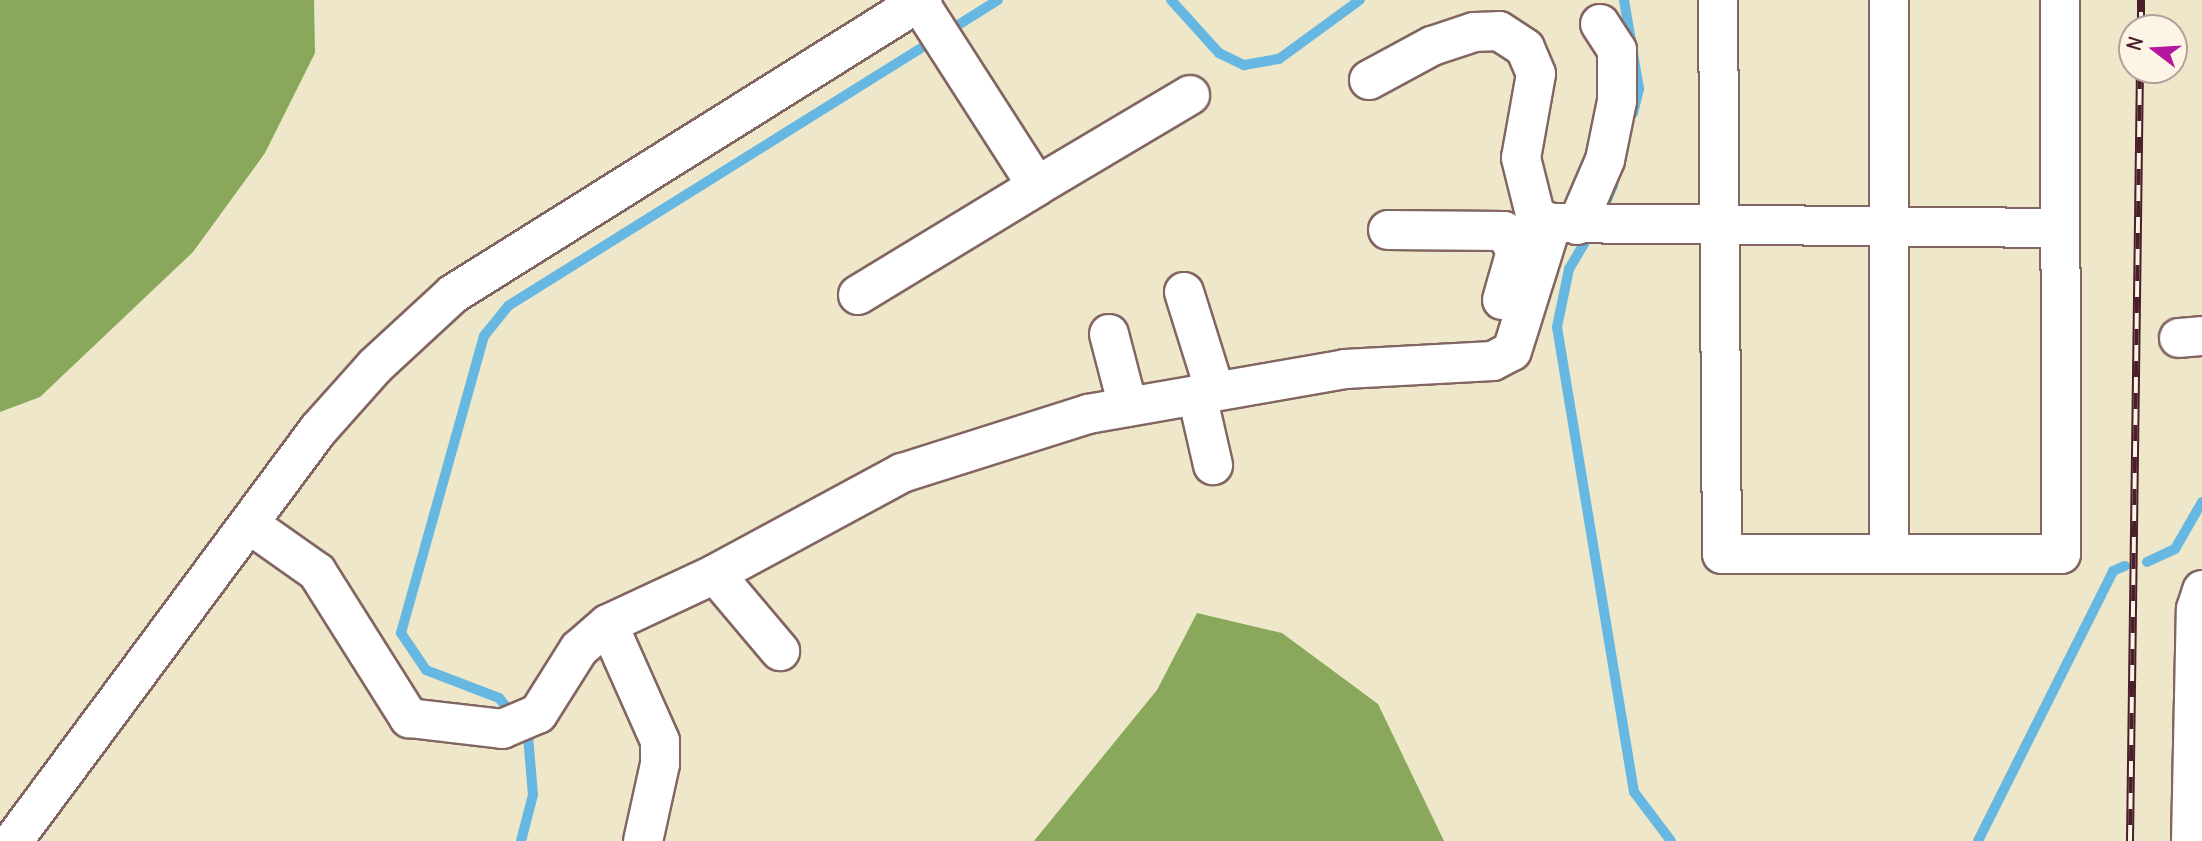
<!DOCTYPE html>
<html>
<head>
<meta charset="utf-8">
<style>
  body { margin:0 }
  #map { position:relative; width:2202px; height:841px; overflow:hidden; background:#eee7c9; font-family:Delius,sans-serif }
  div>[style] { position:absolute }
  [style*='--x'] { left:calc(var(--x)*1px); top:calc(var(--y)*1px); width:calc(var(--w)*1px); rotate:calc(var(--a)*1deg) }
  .forest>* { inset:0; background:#8aa85c }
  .stream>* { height:10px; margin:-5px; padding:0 5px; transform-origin:5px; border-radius:5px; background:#66b7e1 }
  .roads { filter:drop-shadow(2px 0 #836562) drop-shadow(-2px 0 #836562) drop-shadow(0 2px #836562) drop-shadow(0 -2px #836562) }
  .minor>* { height:38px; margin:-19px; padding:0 19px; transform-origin:19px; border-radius:19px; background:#fff }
  .rail>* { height:8px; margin-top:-4px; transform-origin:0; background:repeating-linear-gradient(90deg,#fcf5e5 0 16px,#4a1f2b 0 32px); box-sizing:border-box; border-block:2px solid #4a1f2b }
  span { translate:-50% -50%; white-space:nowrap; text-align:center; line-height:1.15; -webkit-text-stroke:5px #fcf5e5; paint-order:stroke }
  .north { position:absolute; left:2118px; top:14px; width:70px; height:70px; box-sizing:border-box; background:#fcf5e5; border:2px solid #b59f9b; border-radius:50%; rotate:287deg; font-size:19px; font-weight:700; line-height:28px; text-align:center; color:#4a1f2b }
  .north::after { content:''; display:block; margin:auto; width:24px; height:32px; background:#b5179e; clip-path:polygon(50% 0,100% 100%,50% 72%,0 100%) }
</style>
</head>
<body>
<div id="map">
  <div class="forest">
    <i style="clip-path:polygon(0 0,314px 0,315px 53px,265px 153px,193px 252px,40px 397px,0 412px)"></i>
    <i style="clip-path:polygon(1197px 613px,1282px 633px,1378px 704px,1444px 841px,1034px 841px,1157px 690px)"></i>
  </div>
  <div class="stream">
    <i style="--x:1171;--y:0;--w:72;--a:47.8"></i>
    <i style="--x:1219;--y:53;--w:28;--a:26"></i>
    <i style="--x:1244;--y:65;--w:36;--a:-10"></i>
    <i style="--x:1279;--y:59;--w:100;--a:-36.1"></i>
    <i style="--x:1624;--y:0;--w:90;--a:80.4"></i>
    <i style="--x:1639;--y:89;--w:25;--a:104"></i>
    <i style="--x:947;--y:32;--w:60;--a:-32.1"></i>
    <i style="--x:1600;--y:216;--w:34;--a:-67"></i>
    <i style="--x:1591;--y:232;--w:43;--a:120.7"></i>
    <i style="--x:1569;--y:269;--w:59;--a:101.7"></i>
    <i style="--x:1557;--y:327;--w:471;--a:80.6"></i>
    <i style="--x:1634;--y:792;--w:61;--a:52.9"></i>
    <i style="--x:2147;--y:562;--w:31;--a:-25"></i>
    <i style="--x:2175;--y:549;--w:54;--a:-60.1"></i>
    <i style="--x:514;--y:717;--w:24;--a:-128"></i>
    <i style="--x:499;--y:698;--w:78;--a:-159"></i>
    <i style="--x:426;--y:670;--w:45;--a:-124"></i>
    <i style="--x:401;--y:633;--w:308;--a:-74.4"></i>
    <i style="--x:484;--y:336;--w:38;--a:-51"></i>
    <i style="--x:508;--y:306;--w:502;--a:-31.98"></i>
    <i style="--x:521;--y:841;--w:48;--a:-75.4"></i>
    <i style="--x:533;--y:795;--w:59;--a:-94.8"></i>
    <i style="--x:528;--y:736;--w:9;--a:-126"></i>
    <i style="--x:1978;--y:841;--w:302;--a:-63.4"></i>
    <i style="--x:2113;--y:571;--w:13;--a:-23"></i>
  </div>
  <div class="roads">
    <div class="minor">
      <i style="--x:1718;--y:0;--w:554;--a:89.59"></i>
      <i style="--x:1722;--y:554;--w:339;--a:0"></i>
      <i style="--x:2061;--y:554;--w:554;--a:-90.1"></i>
      <i style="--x:1889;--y:0;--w:554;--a:90"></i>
      <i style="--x:1369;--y:80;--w:72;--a:-28.4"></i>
      <i style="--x:1432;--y:46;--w:44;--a:-18.4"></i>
      <i style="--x:1474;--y:32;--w:25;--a:-2"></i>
      <i style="--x:1499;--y:31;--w:31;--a:33"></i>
      <i style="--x:1525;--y:48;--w:28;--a:67"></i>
      <i style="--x:1536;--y:74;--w:85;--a:100.1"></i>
      <i style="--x:1521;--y:158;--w:62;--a:76"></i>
      <i style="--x:1536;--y:218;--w:17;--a:17"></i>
      <i style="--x:1037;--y:186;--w:178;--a:-30.7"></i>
      <i style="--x:1577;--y:225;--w:71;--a:-66.7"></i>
      <i style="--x:1605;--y:160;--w:60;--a:-78.5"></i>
      <i style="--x:1617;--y:101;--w:51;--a:-90"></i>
      <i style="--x:1617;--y:50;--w:31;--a:-123"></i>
      <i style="--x:1388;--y:230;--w:116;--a:0.5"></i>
      <i style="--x:1504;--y:231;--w:23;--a:59"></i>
      <i style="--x:1516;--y:251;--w:51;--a:105.9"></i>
      <i style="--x:1184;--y:292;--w:104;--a:72.6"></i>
      <i style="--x:858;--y:295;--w:210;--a:-31.3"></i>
      <i style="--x:1037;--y:186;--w:219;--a:-122.7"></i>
      <i style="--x:1109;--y:334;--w:75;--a:75.4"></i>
      <i style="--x:2179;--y:338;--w:23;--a:-5"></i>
      <i style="--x:1197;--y:395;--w:72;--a:77.1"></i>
      <i style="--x:249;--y:524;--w:83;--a:35.2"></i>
      <i style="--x:317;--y:572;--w:173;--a:57.8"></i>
      <i style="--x:409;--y:718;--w:94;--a:6.7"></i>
      <i style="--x:502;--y:729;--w:39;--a:-23"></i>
      <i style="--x:538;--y:714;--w:77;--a:-57.8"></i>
      <i style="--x:579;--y:649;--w:38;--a:-41"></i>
      <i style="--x:608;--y:624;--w:118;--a:-25"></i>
      <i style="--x:715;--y:574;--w:213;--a:-28.4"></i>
      <i style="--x:902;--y:473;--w:195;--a:-17.6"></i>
      <i style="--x:1088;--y:414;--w:261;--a:-9.9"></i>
      <i style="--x:1345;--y:369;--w:148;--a:-3.1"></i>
      <i style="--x:1493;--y:361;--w:21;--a:-28"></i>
      <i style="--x:1512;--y:351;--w:134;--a:-72.6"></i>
      <i style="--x:1552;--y:223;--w:507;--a:0.57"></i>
      <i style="--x:715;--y:574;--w:101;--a:49.8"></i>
      <i style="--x:608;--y:624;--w:128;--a:66"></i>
      <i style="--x:660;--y:741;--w:23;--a:90"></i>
      <i style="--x:660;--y:764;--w:79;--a:102.4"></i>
      <i style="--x:13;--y:841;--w:512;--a:-53.42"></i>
      <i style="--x:318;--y:430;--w:86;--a:-48.3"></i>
      <i style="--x:375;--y:366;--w:106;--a:-42.7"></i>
      <i style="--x:453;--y:294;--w:554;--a:-32.08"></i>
      <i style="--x:2191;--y:841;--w:232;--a:-88.8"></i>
      <i style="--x:2196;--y:609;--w:20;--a:-72"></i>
    </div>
  </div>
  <div class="rail">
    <i style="--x:2141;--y:28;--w:28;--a:-90"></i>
    <i style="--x:2130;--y:841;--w:771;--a:-89.26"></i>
  </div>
  <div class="north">N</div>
</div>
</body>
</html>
